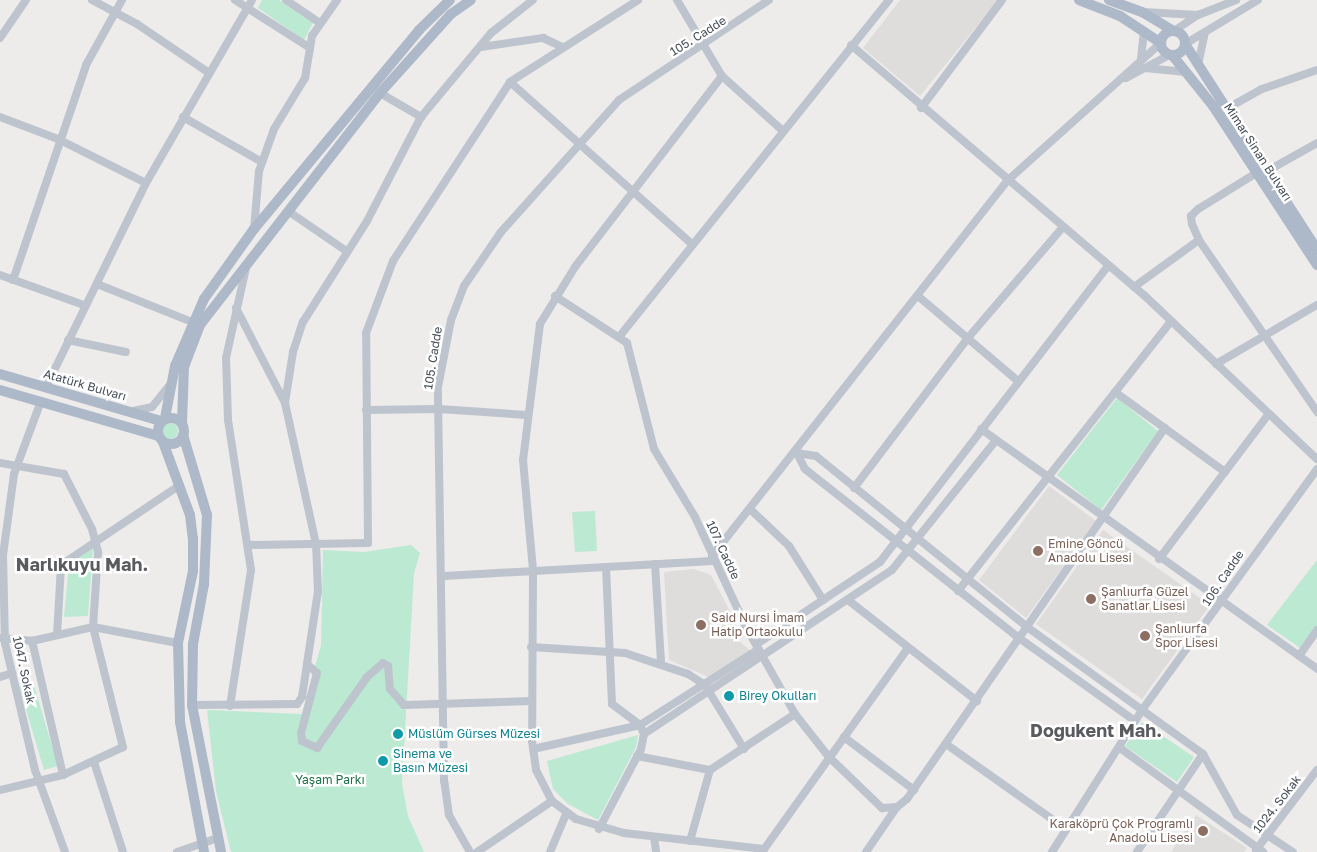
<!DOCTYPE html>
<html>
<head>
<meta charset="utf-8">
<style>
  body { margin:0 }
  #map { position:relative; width:1317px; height:852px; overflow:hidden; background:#eeebeb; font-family:"Golos Text",sans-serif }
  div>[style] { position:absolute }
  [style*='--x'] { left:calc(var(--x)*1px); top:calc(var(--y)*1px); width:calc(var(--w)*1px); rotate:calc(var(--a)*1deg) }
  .education>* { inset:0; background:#dfdcdc }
  .green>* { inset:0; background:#bce9d1 }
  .round { border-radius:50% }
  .minor>* { height:8px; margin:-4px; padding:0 4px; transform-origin:4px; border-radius:4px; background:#bdc4cd }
  .major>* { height:10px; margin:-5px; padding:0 5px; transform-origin:5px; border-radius:5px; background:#adb8c8 }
  .major>.ring { margin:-5px; padding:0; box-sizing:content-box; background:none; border:10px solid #adb8c8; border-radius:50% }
  .dots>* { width:14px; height:14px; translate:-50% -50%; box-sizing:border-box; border:2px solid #fff; border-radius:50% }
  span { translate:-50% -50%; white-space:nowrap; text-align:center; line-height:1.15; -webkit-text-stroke:5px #fff; paint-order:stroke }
  .street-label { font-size:12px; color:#454d57 }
  .education-label { font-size:12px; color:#785e54 }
  .left { translate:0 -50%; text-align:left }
  .right { translate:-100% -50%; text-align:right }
  .culture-label { font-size:12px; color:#0d838f }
  .park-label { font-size:12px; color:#1e704d }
  .district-label { font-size:18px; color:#595b5f; font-weight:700 }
</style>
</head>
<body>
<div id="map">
  <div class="education">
    <i style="clip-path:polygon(900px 0,998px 0,920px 96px,863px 48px)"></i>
    <i style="clip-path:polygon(1049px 486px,1096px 521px,1026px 618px,979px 580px)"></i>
    <i style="clip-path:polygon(1103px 530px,1210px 605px,1142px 699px,1036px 624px)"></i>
    <i style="clip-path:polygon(694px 569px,711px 575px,735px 621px,739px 641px,751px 651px,713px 679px,669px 660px,664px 572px)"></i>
    <i style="clip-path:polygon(1196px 815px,1247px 848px,1244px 852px,1171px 852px)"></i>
  </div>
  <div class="green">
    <i style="clip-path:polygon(262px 0,279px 0,313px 23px,304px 40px,258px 8px)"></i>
    <i style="clip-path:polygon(1117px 398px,1158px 431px,1101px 510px,1057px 475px)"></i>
    <i class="round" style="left:162px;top:423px;width:16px;height:16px"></i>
    <i style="clip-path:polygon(595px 511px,597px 551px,575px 552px,572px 512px)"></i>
    <i style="clip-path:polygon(411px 545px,420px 553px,414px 573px,402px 784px,408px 816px,424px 852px,231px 852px,216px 791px,207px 710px,302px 714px,321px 645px,323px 550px,364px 552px)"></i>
    <i style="clip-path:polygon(93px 548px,88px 616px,64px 617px,69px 564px)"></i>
    <i style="clip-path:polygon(1317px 560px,1317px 625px,1300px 648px,1267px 625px)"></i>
    <i style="clip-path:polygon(33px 682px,58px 766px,44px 770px,19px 686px)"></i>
    <i style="clip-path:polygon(1142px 722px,1194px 757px,1177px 782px,1125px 746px)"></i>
    <i style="clip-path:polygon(638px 735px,636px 747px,598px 820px,568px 804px,553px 789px,547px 761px)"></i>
  </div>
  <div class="minor">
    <i style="--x:92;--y:0;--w:51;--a:28.1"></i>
    <i style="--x:137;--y:24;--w:87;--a:34.2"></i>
    <i style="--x:235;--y:0;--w:89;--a:32.6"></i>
    <i style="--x:286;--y:0;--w:41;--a:34.1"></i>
    <i style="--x:677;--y:0;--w:88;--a:59.4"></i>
    <i style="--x:722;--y:76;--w:81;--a:42"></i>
    <i style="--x:1143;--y:12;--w:55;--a:3.1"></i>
    <i style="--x:1174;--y:31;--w:29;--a:-34"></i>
    <i style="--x:1198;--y:15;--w:41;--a:-21.5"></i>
    <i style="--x:0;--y:38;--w:46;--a:-55.6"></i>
    <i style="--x:1185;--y:44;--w:85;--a:-31.1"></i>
    <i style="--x:851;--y:45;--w:387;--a:40.5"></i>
    <i style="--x:1145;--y:296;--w:237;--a:43.5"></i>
    <i style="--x:481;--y:47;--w:63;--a:-8.3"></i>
    <i style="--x:543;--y:38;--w:21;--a:25"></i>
    <i style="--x:1141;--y:59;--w:27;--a:-84"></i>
    <i style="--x:1198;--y:65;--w:33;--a:-78"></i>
    <i style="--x:1145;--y:68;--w:41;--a:5.6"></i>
    <i style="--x:722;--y:76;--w:241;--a:127.6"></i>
    <i style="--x:575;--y:267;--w:67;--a:121.6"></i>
    <i style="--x:540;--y:324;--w:137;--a:97.1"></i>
    <i style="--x:523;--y:460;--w:110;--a:84.8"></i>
    <i style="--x:533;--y:570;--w:171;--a:90.3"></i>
    <i style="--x:532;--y:741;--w:29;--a:82"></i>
    <i style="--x:536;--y:770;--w:35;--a:63"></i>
    <i style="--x:552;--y:801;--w:30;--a:37"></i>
    <i style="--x:576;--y:819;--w:50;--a:16.3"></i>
    <i style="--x:624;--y:833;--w:141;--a:6.5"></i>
    <i style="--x:1126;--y:78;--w:49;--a:-28.1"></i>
    <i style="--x:510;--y:82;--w:244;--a:41.7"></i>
    <i style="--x:380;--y:93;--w:48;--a:30.3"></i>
    <i style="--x:921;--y:108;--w:135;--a:-53.1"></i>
    <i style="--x:1226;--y:109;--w:41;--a:-29.1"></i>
    <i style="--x:1262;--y:89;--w:58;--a:-19.1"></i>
    <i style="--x:0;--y:117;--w:62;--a:20.8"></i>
    <i style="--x:58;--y:139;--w:98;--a:26.6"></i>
    <i style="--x:183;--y:117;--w:91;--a:29.7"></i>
    <i style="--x:1267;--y:171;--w:57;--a:-29.2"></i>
    <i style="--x:1258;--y:172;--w:70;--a:148.3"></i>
    <i style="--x:1198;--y:209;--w:10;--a:135"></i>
    <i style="--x:1191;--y:216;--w:8;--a:83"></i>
    <i style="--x:1192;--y:224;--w:17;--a:66"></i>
    <i style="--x:1199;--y:240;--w:209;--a:55.5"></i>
    <i style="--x:288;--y:211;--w:69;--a:34.4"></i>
    <i style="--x:254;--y:229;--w:58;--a:-85.1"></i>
    <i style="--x:259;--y:171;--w:45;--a:-70.3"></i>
    <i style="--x:274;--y:129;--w:60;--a:-58.7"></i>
    <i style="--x:305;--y:78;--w:43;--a:-80.5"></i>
    <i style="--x:312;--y:36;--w:44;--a:-55.2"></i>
    <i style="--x:0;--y:275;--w:89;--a:19.7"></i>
    <i style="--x:13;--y:280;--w:227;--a:-71.2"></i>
    <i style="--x:86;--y:65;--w:74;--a:-61"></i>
    <i style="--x:97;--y:284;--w:102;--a:21.8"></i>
    <i style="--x:1134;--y:287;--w:80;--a:-35.9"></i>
    <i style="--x:555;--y:296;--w:86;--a:33.1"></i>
    <i style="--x:627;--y:343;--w:109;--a:75.7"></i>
    <i style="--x:654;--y:449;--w:79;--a:58.9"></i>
    <i style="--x:695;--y:517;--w:121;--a:65.1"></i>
    <i style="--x:746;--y:627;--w:100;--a:60.6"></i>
    <i style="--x:795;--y:714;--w:55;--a:51.7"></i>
    <i style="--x:829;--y:757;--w:74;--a:43.9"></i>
    <i style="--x:882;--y:808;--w:15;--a:-4"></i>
    <i style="--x:897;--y:807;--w:13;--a:-39"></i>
    <i style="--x:907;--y:799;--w:452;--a:-55.2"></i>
    <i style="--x:918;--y:296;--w:131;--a:40.4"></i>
    <i style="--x:619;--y:337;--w:432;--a:-51.3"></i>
    <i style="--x:68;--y:340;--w:59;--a:11.7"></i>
    <i style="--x:1216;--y:364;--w:117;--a:-30.3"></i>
    <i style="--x:46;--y:387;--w:227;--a:-63.9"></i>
    <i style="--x:146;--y:183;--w:211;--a:-59.9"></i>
    <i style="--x:1115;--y:392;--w:136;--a:36"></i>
    <i style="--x:41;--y:401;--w:78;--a:110.3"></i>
    <i style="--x:14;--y:474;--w:82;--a:97.7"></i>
    <i style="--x:3;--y:555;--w:88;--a:88.7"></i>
    <i style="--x:5;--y:643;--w:130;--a:76.7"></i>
    <i style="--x:35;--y:770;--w:87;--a:69.9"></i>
    <i style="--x:285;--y:403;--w:52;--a:-81.1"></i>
    <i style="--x:293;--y:352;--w:32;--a:-72"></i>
    <i style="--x:303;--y:322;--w:120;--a:-57.6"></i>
    <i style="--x:367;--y:221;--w:117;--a:-62.6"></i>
    <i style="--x:421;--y:117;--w:109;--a:-50.2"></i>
    <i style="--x:491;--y:33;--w:53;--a:-38.2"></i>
    <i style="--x:366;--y:410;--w:73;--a:-0.8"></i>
    <i style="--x:439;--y:409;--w:87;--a:3.9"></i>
    <i style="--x:133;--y:411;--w:19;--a:-12"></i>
    <i style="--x:152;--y:407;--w:28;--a:-51"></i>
    <i style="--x:981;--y:429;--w:413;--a:35.5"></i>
    <i style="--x:0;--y:463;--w:65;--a:9.8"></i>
    <i style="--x:64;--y:474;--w:62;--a:63"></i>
    <i style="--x:92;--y:529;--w:24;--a:75"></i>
    <i style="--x:98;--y:552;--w:75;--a:93.8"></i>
    <i style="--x:93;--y:627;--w:124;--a:76"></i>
    <i style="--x:123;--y:747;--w:66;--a:155"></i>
    <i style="--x:854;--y:488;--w:187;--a:-52.8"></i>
    <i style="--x:967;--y:339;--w:146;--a:-49.4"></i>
    <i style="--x:750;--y:509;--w:54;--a:43.5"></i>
    <i style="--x:789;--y:546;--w:64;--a:57.8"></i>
    <i style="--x:248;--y:545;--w:120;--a:-1"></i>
    <i style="--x:368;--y:543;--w:210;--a:-90.5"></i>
    <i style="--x:366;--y:333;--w:77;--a:-69.4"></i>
    <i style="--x:393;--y:261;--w:214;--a:-56.8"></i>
    <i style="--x:510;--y:82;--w:152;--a:-32.6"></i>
    <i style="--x:712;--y:556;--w:477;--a:-51.8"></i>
    <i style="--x:1007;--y:181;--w:207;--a:-41.9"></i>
    <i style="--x:1159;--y:559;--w:181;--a:-52.9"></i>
    <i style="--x:655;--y:564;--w:98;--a:86.5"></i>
    <i style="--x:444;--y:576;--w:269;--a:-3.2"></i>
    <i style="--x:958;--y:591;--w:344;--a:-51.7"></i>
    <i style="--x:848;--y:600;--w:164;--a:38.1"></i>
    <i style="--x:57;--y:635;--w:70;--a:-86.7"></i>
    <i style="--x:61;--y:565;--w:143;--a:-33.9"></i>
    <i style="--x:0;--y:638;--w:32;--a:5"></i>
    <i style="--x:32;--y:641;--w:63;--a:-12.9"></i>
    <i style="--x:93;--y:627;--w:86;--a:10.7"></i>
    <i style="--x:757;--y:644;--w:148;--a:-33.7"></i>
    <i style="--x:880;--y:562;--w:374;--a:-52.4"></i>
    <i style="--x:531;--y:647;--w:94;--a:3.7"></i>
    <i style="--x:625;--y:653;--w:66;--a:18.4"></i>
    <i style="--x:688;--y:674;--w:20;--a:33"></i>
    <i style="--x:705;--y:685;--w:75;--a:58.6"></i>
    <i style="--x:1299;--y:656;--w:32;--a:-55"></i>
    <i style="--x:307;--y:664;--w:13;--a:42"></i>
    <i style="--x:317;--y:673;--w:62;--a:104.9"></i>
    <i style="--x:301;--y:733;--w:8;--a:83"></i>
    <i style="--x:302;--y:741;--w:17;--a:25"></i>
    <i style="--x:317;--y:748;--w:87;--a:-54.8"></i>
    <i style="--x:367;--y:677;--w:21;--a:-41"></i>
    <i style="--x:383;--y:663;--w:6;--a:31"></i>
    <i style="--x:388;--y:666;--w:23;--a:85"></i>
    <i style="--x:390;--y:689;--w:21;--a:49"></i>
    <i style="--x:404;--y:705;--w:127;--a:-1.8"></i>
    <i style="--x:0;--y:677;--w:13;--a:-18"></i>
    <i style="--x:192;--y:705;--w:105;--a:-0.5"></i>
    <i style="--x:297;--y:704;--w:9;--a:-54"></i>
    <i style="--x:302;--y:697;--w:107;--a:-81.4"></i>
    <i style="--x:318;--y:591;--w:47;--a:-92.4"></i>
    <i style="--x:316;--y:544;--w:144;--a:-102.4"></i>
    <i style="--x:285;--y:403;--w:107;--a:-117.3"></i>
    <i style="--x:230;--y:706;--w:138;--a:-81.2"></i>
    <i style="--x:251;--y:570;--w:152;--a:-98.7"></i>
    <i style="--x:228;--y:420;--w:62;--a:-91.8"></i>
    <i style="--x:226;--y:358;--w:92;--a:-77.5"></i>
    <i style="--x:1135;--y:721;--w:143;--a:-144.4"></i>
    <i style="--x:1019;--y:638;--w:273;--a:-141.7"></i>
    <i style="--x:805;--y:469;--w:18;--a:-117"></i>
    <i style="--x:797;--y:453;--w:19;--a:9"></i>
    <i style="--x:816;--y:456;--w:272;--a:39"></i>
    <i style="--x:1027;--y:627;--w:217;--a:35.8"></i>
    <i style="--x:1203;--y:754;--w:118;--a:124"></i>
    <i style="--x:644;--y:734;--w:297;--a:-33.5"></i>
    <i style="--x:892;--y:570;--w:166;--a:-51.3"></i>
    <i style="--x:844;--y:737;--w:88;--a:37.1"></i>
    <i style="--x:946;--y:744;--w:147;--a:35.3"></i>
    <i style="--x:1120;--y:748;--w:177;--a:36"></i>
    <i style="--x:533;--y:749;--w:110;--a:-12.6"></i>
    <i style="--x:640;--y:725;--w:141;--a:-32.6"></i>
    <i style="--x:1203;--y:754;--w:70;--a:60.9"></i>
    <i style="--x:1237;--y:815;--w:67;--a:33.5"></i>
    <i style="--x:637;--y:756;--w:74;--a:10.9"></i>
    <i style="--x:94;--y:762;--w:95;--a:72.1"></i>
    <i style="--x:0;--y:790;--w:65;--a:-13.4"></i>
    <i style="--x:63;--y:775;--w:138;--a:-103"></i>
    <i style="--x:599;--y:829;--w:90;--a:-62.3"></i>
    <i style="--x:641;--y:749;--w:15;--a:-79"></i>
    <i style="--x:644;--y:734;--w:10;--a:-114"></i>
    <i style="--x:640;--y:725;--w:35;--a:-143"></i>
    <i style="--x:612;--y:704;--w:137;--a:-92.5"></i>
    <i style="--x:654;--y:837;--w:15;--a:82"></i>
    <i style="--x:690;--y:841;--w:74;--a:-74.3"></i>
    <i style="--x:710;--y:770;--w:102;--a:-33.4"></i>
    <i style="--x:1256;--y:850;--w:101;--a:-52.7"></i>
    <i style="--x:177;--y:852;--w:43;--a:-18.9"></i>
    <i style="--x:470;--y:852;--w:43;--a:-119.6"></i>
    <i style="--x:449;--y:815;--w:34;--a:-98"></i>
    <i style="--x:444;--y:781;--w:394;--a:-90.9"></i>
    <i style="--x:438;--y:387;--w:68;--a:-79"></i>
    <i style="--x:451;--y:320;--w:36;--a:-69"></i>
    <i style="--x:464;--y:286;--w:65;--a:-55.6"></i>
    <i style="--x:501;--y:232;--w:177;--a:-48.2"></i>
    <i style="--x:619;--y:100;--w:180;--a:-33.7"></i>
    <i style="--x:477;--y:852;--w:91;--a:-34.2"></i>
    <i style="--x:550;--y:852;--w:43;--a:-67"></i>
    <i style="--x:762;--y:852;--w:251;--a:-54.4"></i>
    <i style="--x:866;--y:852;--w:53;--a:-55.7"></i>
    <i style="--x:1052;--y:852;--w:168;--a:-57.6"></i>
    <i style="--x:1142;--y:710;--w:298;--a:-54"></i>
  </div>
  <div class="major">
    <i style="--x:1079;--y:0;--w:44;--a:21.3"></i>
    <i style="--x:1120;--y:16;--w:49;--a:33.4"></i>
    <i style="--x:1109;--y:0;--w:35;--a:20"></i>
    <i style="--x:1142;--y:12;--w:37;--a:31"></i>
    <i class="ring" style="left:1161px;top:31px;width:14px;height:14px"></i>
    <i style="--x:1185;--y:44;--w:245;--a:57.3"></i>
    <i style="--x:1173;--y:56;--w:64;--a:51.3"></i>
    <i style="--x:1213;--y:106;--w:190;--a:56.8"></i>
    <i style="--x:0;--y:374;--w:168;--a:16.3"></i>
    <i style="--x:0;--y:390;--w:165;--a:16.2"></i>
    <i class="ring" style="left:158px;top:418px;width:16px;height:16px"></i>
    <i style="--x:165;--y:418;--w:53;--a:-79.1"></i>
    <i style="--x:175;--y:366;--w:73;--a:-66.6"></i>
    <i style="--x:204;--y:299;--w:86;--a:-54.5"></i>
    <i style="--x:254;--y:229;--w:259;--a:-50.3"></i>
    <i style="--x:419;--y:30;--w:43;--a:-44.1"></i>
    <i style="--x:182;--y:423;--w:56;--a:-88"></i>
    <i style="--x:184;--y:367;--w:45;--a:-69.1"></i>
    <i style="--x:200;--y:325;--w:294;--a:-52.2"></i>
    <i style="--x:380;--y:93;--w:106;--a:-48.1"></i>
    <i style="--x:451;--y:14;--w:24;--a:-35"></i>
    <i style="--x:183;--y:435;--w:84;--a:73.3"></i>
    <i style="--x:207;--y:515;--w:69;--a:92.5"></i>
    <i style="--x:204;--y:584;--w:61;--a:100.4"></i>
    <i style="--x:193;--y:644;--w:61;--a:90.9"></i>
    <i style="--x:192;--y:705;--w:150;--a:78.8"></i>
    <i style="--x:163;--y:442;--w:78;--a:69.7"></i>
    <i style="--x:190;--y:515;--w:23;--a:83"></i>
    <i style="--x:193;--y:538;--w:33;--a:90"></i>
    <i style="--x:193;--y:571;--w:74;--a:101.8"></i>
    <i style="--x:178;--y:643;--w:79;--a:88.5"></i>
    <i style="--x:180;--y:722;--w:132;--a:79.5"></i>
  </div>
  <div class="dots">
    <i style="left:1038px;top:551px;background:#8d6e63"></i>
    <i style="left:1091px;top:599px;background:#8d6e63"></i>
    <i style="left:701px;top:625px;background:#8d6e63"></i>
    <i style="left:1145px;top:636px;background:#8d6e63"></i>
    <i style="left:729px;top:696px;background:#0f9aa8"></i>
    <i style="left:398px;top:734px;background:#0f9aa8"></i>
    <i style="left:383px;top:761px;background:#0f9aa8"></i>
    <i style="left:1203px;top:831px;background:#8d6e63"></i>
  </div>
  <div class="street-label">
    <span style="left:698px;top:36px;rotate:-32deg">105. Cadde</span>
    <span style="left:1258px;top:152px;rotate:57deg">Mimar Sinan Bulvarı</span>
    <span style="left:433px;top:358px;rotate:-81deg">105. Cadde</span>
    <span style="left:85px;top:385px;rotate:16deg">Atatürk Bulvarı</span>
    <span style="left:723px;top:550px;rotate:65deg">107. Cadde</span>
    <span style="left:1223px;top:578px;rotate:-56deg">106. Cadde</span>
    <span style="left:24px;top:670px;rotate:78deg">1047. Sokak</span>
    <span style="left:1277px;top:804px;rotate:-52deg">1024. Sokak</span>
  </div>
  <div class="education-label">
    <span class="left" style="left:1048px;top:551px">Emine Göncü<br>Anadolu Lisesi</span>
    <span class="left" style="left:1101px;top:599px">Şanlıurfa Güzel<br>Sanatlar Lisesi</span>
    <span class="left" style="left:711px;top:625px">Said Nursi İmam<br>Hatip Ortaokulu</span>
    <span class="left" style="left:1155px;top:636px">Şanlıurfa<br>Spor Lisesi</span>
    <span class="right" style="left:1193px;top:831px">Karaköprü Çok Programlı<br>Anadolu Lisesi</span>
  </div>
  <div class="culture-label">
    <span class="left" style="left:739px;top:696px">Birey Okulları</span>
    <span class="left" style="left:408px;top:734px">Müslüm Gürses Müzesi</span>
    <span class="left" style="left:393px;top:761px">Sinema ve<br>Basın Müzesi</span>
  </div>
  <div class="park-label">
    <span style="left:330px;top:780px">Yaşam Parkı</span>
  </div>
  <div class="district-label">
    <span style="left:82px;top:564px">Narlıkuyu Mah.</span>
    <span style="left:1096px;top:730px">Doğukent Mah.</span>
  </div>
</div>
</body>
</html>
